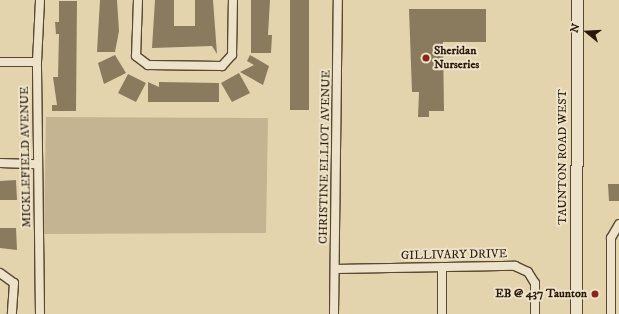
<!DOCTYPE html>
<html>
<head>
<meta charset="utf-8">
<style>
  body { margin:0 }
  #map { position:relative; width:619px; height:314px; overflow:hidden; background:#e3d4ae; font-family:"IM FELL DW Pica",serif }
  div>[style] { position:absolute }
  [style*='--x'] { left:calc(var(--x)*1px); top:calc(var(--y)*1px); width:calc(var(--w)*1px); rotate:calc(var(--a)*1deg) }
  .green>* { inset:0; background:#c4b492 }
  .building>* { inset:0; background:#8a7a5e }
  .roads { filter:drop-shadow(1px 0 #584831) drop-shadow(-1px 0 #584831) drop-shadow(0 1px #584831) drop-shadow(0 -1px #584831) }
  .street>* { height:8px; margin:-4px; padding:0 4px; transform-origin:4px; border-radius:4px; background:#ede3ca }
  .secondary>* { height:11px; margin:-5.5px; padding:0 5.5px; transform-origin:5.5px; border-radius:5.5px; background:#ede3ca }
  .dots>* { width:11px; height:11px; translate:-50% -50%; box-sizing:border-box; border:2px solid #ede3ca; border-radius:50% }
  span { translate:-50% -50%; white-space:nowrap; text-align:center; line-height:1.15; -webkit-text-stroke:4px #ede3ca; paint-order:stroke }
  .poi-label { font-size:12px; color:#2a1907; font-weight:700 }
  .left { translate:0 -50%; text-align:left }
  .right { translate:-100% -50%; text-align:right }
  .street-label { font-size:12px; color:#2a1907 }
  .north { position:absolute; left:567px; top:12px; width:40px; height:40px; -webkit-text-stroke:3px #ede3ca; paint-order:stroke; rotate:288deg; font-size:11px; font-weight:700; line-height:16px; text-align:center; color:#2a1907 }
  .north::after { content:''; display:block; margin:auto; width:14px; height:18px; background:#2a1907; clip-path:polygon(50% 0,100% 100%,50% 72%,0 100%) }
</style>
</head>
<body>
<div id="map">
  <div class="green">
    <i style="clip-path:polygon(46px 117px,268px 118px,266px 233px,44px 234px)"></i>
  </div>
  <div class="building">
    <i style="clip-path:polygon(100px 0,117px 0,119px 31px,115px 52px,97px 52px)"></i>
    <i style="clip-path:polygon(155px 0,174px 0,174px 26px,195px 26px,195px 0,213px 0,217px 54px,212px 46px,152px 48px)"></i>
    <i style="clip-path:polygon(251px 0,270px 0,268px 35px,272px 35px,271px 53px,251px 53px)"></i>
    <i style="clip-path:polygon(290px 0,309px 0,309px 110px,290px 110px)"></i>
    <i style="clip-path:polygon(59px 1px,77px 1px,76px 111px,52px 111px,52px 105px,57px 105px,53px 77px,58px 77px,59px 34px,56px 34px,55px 22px,59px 22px)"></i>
    <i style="clip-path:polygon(409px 9px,486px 9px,486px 42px,443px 42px,444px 111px,429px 111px,429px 117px,418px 117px,419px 92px,412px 92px)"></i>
    <i style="clip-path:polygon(115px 55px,126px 73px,104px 84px,98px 63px)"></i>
    <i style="clip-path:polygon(250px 55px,269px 66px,263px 85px,240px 72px,254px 65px,247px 61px)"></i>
    <i style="clip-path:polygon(239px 73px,250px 93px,232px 102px,221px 83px)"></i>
    <i style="clip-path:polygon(128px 74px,146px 83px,136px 102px,118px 93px)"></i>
    <i style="clip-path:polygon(148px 82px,159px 87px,159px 82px,219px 83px,219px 102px,148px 102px)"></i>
    <i style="clip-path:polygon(16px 180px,17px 200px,0 200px,0 181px)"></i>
    <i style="clip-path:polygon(608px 184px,619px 184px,619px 201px,609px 201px)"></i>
    <i style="clip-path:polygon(0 228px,16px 228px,17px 250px,0 248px)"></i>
  </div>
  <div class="roads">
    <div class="street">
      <i style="--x:138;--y:0;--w:56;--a:92"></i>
      <i style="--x:136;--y:56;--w:15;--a:37"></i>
      <i style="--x:148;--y:65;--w:74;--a:0.8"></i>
      <i style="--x:222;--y:66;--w:15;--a:-48"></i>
      <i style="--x:232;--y:55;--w:55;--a:-89"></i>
      <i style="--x:0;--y:62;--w:37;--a:0"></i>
      <i style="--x:0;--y:163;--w:38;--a:2"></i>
      <i style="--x:335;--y:269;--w:180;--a:-1"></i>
      <i style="--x:515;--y:266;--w:14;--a:25"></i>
      <i style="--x:528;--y:272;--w:13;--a:58"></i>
      <i style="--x:535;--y:283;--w:31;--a:90"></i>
      <i style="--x:0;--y:273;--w:17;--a:36"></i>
      <i style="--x:14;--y:283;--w:31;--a:94"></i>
      <i style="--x:40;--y:314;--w:252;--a:-90.7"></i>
      <i style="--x:37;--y:62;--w:62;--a:-87.2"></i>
      <i style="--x:334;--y:314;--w:314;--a:-89.3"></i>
      <i style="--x:442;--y:314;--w:47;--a:-90"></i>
      <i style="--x:611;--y:314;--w:76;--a:-90"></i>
      <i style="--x:611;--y:238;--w:16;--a:-60"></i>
    </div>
    <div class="secondary">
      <i style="--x:576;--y:314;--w:314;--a:-89.8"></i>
    </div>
  </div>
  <div class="dots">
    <i style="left:426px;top:58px;background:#8f2418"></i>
    <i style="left:595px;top:294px;background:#8f2418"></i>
  </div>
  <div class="poi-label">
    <span class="left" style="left:434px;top:58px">Sheridan<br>Nurseries</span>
    <span class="right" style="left:587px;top:294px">EB @ 437 Taunton</span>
  </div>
  <div class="street-label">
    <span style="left:26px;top:157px;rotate:-91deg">MICKLEFIELD AVENUE</span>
    <span style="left:325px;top:157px;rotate:-89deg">CHRISTINE ELLIOT AVENUE</span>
    <span style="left:563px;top:157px;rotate:-90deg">TAUNTON ROAD WEST</span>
    <span style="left:454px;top:255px;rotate:-1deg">GILLIVARY DRIVE</span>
  </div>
  <div class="north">N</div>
</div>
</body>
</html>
